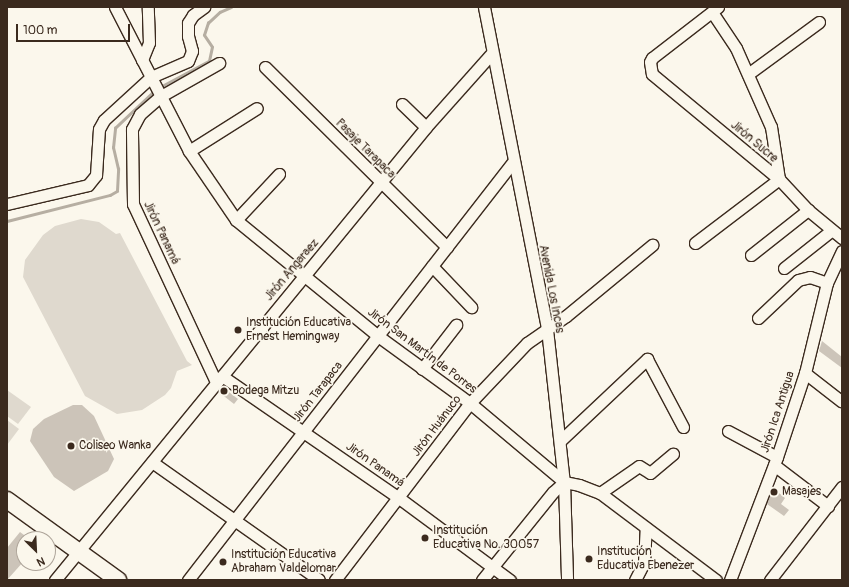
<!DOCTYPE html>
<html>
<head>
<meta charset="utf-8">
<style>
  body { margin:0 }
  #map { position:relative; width:849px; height:587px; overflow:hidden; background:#fbf7ec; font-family:Pangolin,sans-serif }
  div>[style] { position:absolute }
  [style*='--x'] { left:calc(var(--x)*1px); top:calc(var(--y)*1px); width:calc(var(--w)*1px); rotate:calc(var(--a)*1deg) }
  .green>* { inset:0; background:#dfd9ce }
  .stream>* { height:2.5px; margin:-1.25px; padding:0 1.25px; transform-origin:1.25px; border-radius:1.25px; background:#b6aea2 }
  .building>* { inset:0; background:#ccc4b9 }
  .roads { filter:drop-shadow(1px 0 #3b2a1e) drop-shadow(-1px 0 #3b2a1e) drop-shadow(0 1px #3b2a1e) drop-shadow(0 -1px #3b2a1e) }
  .minor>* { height:11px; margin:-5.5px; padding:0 5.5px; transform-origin:5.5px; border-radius:5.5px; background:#fbf7ec }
  .highway>* { height:16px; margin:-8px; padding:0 8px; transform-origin:8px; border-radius:8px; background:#fbf7ec }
  .dots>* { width:11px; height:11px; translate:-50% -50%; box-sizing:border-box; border:2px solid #fbf7ec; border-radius:50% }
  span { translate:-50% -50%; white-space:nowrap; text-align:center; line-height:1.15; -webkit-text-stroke:3.5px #fbf7ec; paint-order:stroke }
  .street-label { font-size:12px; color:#3b2a1e }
  .poi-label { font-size:12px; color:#3b2a1e }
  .left { translate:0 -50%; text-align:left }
  .frame { position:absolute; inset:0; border:8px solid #3b2a1e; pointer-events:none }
  .north { position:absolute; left:16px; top:531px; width:40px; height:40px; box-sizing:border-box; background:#fbf7ec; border:1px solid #aea59a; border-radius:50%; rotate:156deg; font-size:11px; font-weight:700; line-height:16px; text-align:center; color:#3b2a1e }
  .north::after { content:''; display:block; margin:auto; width:14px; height:18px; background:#3b2a1e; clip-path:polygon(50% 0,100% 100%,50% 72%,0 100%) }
  .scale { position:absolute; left:16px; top:24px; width:114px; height:18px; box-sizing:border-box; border:2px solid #3b2a1e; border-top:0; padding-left:5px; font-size:12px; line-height:14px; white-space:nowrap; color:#3b2a1e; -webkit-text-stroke:3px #fbf7ec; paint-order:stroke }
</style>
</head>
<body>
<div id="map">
  <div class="green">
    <i style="clip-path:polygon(81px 219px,99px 222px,116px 234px,120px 233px,187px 361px,192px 365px,177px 371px,171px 388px,165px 395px,142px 410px,117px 414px,85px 396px,23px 277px,25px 260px,43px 235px,55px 226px)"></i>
    <i style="clip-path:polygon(7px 390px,31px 407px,18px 424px,7px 416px)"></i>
    <i style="clip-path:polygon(7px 420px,19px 429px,7px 445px)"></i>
  </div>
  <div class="stream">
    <i style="--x:160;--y:87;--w:55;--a:-28"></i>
    <i style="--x:209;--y:61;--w:14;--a:-78"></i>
    <i style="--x:212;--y:47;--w:14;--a:-124"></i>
    <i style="--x:204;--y:35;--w:13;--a:-72"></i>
    <i style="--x:208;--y:23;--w:16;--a:-43"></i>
    <i style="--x:220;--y:12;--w:12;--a:-24"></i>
    <i style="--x:7;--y:221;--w:106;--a:-14.2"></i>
    <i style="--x:110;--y:195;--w:8;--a:-30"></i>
    <i style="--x:117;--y:191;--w:22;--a:-87"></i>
    <i style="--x:118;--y:169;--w:22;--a:-103"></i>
    <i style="--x:113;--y:148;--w:20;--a:-84"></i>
    <i style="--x:115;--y:128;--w:55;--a:-43.5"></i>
  </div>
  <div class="building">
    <i style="clip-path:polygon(822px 341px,842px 357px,842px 368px,819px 351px)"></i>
    <i style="clip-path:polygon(225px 389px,238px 399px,234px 404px,220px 393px)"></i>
    <i style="clip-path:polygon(73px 405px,82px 405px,94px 416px,114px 459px,108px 471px,74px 491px,54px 477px,30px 441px,33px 429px,44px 419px)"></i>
    <i style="clip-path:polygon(773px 488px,785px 498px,781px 504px,789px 510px,784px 516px,767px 504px)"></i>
    <i style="clip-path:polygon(20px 532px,24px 535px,24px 561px,7px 580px,7px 548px)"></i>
  </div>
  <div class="roads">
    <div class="minor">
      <i style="--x:115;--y:7;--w:162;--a:62.8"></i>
      <i style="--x:189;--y:151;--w:83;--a:55.7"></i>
      <i style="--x:236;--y:220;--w:183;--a:39.2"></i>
      <i style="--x:378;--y:336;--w:114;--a:36.1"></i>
      <i style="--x:470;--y:403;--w:123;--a:40"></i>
      <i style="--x:564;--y:482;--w:15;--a:11"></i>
      <i style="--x:579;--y:485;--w:22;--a:21"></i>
      <i style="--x:600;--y:493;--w:145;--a:36.9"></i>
      <i style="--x:484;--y:7;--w:328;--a:78.9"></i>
      <i style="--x:547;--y:329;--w:154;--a:83.7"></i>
      <i style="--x:564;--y:482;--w:98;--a:88.2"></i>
      <i style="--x:718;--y:7;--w:83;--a:142.3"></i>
      <i style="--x:652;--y:58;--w:4;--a:117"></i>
      <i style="--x:650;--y:62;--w:12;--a:81"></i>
      <i style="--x:652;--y:74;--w:165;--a:39.6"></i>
      <i style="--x:779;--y:179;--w:42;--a:46.9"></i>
      <i style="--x:808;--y:210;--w:44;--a:39.5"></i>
      <i style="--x:142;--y:60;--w:18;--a:-68"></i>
      <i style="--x:149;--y:43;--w:36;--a:-92"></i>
      <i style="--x:265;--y:67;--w:256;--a:44.7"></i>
      <i style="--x:748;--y:74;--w:88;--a:-36.2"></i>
      <i style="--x:402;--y:104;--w:33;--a:44"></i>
      <i style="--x:189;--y:151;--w:80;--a:-32.3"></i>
      <i style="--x:7;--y:204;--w:83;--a:-13.2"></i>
      <i style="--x:88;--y:185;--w:13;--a:-51"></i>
      <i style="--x:96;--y:175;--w:46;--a:-86.3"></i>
      <i style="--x:99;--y:129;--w:10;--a:-61"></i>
      <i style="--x:104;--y:120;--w:64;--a:-42.5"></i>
      <i style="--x:151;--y:77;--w:40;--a:-23.4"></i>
      <i style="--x:188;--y:61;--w:11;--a:-68"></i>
      <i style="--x:192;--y:51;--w:16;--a:-105"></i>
      <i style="--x:188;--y:36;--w:13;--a:-90"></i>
      <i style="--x:188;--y:23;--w:9;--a:-58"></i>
      <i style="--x:193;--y:15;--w:14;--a:-36"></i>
      <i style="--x:236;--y:220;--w:63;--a:-46.9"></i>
      <i style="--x:695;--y:243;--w:106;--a:-37.3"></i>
      <i style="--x:779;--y:179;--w:53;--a:-98.7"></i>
      <i style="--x:771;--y:127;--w:86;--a:-113.9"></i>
      <i style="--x:736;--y:48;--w:43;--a:-123.7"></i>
      <i style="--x:751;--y:255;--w:73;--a:-38.3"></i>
      <i style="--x:432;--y:266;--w:57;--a:46.4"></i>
      <i style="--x:784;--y:268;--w:61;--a:-38.4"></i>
      <i style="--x:758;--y:318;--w:55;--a:-43.5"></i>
      <i style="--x:798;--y:280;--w:12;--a:-14"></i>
      <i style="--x:810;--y:277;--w:18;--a:19"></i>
      <i style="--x:422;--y:369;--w:56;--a:-52.3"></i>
      <i style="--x:805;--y:373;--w:46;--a:37.9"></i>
      <i style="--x:222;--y:376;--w:215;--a:34.6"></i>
      <i style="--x:399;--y:498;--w:138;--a:36.5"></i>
      <i style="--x:216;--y:382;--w:196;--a:-115"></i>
      <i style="--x:133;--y:204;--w:75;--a:-90.8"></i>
      <i style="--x:132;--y:129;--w:17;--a:-62"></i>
      <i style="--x:140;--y:114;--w:28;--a:-41"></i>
      <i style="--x:161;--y:96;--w:67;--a:-29.6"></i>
      <i style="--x:728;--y:431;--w:55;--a:28"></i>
      <i style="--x:560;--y:441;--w:120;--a:-43.3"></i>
      <i style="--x:647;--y:359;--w:77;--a:62.1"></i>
      <i style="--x:152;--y:462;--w:204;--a:35.2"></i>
      <i style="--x:774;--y:465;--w:68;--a:37.2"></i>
      <i style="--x:600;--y:493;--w:47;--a:-34.7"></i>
      <i style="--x:639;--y:466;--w:13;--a:32"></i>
      <i style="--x:650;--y:473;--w:30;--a:-40"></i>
      <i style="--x:55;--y:580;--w:586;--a:-50.68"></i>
      <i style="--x:426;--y:127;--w:98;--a:-48.3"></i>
      <i style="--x:188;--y:580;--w:528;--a:-52.15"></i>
      <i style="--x:335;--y:580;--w:223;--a:-52.7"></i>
      <i style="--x:470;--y:403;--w:83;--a:-46.5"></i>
      <i style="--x:527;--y:343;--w:47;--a:-34.7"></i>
      <i style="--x:566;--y:316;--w:112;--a:-39.5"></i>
      <i style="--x:482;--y:580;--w:113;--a:-51.1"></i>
      <i style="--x:553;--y:492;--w:15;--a:-42"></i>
      <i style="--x:635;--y:580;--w:20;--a:-63"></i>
      <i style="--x:644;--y:562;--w:34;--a:-87"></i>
      <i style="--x:730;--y:580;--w:132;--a:-69.1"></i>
      <i style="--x:777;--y:457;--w:89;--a:-71.6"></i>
      <i style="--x:805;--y:373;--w:93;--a:-76.3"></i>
      <i style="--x:827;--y:283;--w:35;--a:-65"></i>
      <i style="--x:770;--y:580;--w:118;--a:-52.3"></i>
    </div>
    <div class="highway">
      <i style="--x:7;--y:500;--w:137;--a:35.8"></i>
    </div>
  </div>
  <div class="dots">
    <i style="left:238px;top:330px;background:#3b2a1e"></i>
    <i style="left:224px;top:391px;background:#3b2a1e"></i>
    <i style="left:71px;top:446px;background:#3b2a1e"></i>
    <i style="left:774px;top:492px;background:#3b2a1e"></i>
    <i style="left:425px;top:538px;background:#3b2a1e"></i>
    <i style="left:589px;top:559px;background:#3b2a1e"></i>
    <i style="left:223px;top:562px;background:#3b2a1e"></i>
  </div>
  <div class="street-label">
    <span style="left:754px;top:142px;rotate:40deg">Jirón Sucre</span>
    <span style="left:365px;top:149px;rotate:45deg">Pasaje Tarapaca</span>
    <span style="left:161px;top:233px;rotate:65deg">Jirón Panamá</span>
    <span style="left:292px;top:270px;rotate:-50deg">Jirón Angaraez</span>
    <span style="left:551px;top:289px;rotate:79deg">Avenida Los Incas</span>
    <span style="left:422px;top:351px;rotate:37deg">Jirón San Martín de Porres</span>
    <span style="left:318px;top:392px;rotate:-52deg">Jirón Tarapaca</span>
    <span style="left:778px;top:412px;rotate:-72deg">Jirón Ica Antigua</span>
    <span style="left:437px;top:426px;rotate:-53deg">Jirón Huánuco</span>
    <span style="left:375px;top:465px;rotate:35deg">Jirón Panamá</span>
  </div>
  <div class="poi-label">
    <span class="left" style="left:246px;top:330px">Institución Educativa<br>Ernest Hemingway</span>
    <span class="left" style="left:232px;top:391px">Bodega Mitzu</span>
    <span class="left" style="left:79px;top:446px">Coliseo Wanka</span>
    <span class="left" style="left:782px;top:492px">Masajes</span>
    <span class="left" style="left:433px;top:538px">Institución<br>Educativa No. 30057</span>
    <span class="left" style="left:597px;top:559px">Institución<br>Educativa Ebenezer</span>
    <span class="left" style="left:231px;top:562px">Institución Educativa<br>Abraham Valdelomar</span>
  </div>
  <div class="frame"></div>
  <div class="north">N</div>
  <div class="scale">100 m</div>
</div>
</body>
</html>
